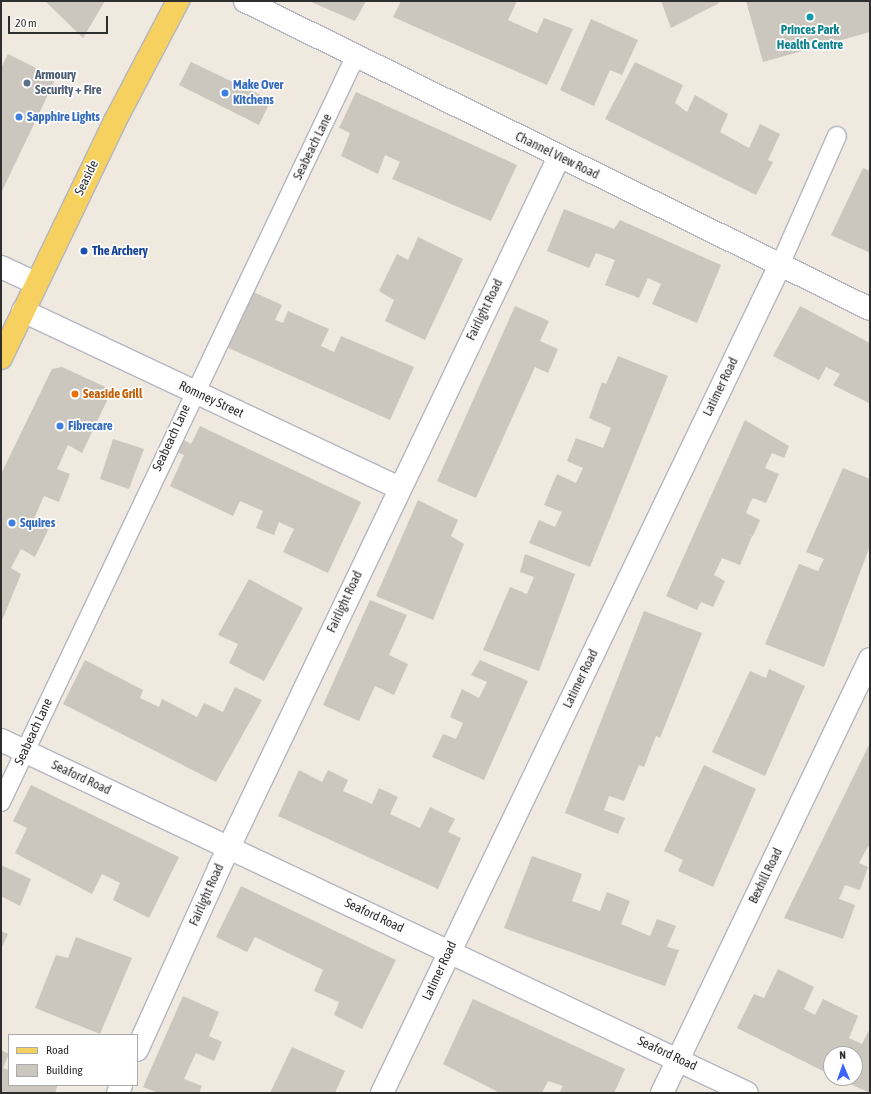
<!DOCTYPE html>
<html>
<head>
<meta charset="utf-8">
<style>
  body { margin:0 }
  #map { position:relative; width:871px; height:1094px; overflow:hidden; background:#efe9e0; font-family:"Asap Condensed",sans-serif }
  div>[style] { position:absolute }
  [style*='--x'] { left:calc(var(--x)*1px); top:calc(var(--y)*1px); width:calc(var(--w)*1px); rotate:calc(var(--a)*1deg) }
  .building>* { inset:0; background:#cbc7be }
  .roads { filter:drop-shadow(1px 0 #b4b6c1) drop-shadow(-1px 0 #b4b6c1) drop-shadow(0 1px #b4b6c1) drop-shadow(0 -1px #b4b6c1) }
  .service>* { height:18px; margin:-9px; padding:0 9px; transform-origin:9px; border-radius:9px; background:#fff }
  .minor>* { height:22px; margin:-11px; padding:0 11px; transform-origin:11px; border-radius:11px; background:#fff }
  .primary>* { height:22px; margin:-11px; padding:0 11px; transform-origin:11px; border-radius:11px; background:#f6d15f }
  .dots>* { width:11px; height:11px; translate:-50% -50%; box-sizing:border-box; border:2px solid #fff; border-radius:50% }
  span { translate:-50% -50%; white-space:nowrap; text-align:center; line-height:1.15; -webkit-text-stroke:3.5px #fff; paint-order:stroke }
  .culture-label { font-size:13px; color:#0d838f; font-weight:700 }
  .service-label { font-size:13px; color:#4e5e75; font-weight:700 }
  .left { translate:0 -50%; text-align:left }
  .shop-label { font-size:13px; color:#366cbe; font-weight:700 }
  .street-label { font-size:13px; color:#2e2e2e }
  .transit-label { font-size:13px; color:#164399; font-weight:700 }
  .food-label { font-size:13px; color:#c56008; font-weight:700 }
  .frame { position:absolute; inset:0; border:2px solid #2e2e2e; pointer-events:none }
  .legend { position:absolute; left:8px; top:1034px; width:130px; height:52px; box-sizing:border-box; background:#fff; border:1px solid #ababab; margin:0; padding:5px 7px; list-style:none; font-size:12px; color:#2e2e2e }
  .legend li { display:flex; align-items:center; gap:8px; height:20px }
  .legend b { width:20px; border:1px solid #ababab }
  .north { position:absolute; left:823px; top:1046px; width:40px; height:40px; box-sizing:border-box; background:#fff; border:1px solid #ababab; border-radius:50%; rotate:358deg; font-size:11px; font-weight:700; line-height:16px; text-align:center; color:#2e2e2e }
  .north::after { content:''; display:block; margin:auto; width:14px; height:18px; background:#3d63ff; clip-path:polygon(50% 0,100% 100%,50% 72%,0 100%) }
  .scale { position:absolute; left:8px; top:16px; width:100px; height:18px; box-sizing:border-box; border:2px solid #2e2e2e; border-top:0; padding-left:5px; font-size:12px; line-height:14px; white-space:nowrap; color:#2e2e2e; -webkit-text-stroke:3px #fff; paint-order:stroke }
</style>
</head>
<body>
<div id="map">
  <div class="building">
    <i style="clip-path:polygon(45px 1px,105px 1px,83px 38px)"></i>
    <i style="clip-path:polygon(309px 1px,366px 1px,355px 21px)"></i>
    <i style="clip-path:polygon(401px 1px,517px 1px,508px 20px,537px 33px,544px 18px,573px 29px,547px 85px,393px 17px)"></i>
    <i style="clip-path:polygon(661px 1px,718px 1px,719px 3px,671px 28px)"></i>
    <i style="clip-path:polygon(746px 1px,870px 1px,870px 32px,763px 62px)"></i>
    <i style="clip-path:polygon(591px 19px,638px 40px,622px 75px,610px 70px,594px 106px,560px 90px)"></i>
    <i style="clip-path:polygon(8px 54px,56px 78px,1px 193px,1px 68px)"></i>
    <i style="clip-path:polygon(191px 62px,271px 100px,259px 125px,179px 85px)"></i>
    <i style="clip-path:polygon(635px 62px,683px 85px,675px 103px,687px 112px,695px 95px,728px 114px,720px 132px,749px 148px,760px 124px,780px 134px,768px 160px,773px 162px,756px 195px,605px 119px)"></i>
    <i style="clip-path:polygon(356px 92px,517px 165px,491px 221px,392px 179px,400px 162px,385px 155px,378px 174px,341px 156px,350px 133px,339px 128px)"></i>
    <i style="clip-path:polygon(863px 168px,870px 171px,870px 253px,831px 235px)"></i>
    <i style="clip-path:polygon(564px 209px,614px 229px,620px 220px,721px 265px,697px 323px,652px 304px,661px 284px,648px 278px,639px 298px,605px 285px,615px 260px,596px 253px,589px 268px,547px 251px)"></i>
    <i style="clip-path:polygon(418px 237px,463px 259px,425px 340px,385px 321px,394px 300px,379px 291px,397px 254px,408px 260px)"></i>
    <i style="clip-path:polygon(249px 290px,282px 305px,275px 320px,283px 323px,288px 311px,329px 329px,321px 346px,334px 352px,341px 336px,414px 367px,390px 420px,224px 346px)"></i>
    <i style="clip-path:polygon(515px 306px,549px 321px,540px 341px,558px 349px,548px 373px,535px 367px,476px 498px,437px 481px)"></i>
    <i style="clip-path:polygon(800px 306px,870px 343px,869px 403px,833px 385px,840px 374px,826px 367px,819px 380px,773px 356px)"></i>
    <i style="clip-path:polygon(618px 356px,668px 376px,590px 567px,529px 543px,539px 520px,555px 527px,562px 512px,544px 505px,557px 474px,576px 483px,583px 468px,567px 461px,576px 438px,603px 448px,611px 428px,589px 418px,602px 382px,606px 384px)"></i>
    <i style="clip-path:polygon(62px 367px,112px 390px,82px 453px,68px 445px,57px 469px,70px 474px,59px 502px,44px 496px,34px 519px,49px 528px,35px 557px,21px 549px,11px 568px,21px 574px,1px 623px,1px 474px,52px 369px)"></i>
    <i style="clip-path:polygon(745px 420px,789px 446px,784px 458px,772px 453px,765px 468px,779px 474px,766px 503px,753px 498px,751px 501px,746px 513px,760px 520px,753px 536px,739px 531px,752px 536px,740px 565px,722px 558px,714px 575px,725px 581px,713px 607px,701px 602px,697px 610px,666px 596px)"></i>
    <i style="clip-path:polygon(200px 426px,361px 502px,328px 573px,283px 552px,294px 529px,279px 522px,274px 535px,256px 528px,263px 511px,240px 501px,233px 516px,170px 486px,184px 455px,176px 452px,184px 440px,191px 444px)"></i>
    <i style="clip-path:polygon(113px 439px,144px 449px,129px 489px,100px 479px)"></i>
    <i style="clip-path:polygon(843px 468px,870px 479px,870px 546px,824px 667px,765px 644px,799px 564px,818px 571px,824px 559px,806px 552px)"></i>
    <i style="clip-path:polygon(418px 500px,458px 520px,451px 536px,464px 544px,433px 620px,376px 596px)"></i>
    <i style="clip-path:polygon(525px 554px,575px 574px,539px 671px,483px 650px,510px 587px,527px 594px,534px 577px,520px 572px)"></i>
    <i style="clip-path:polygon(249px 579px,303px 608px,264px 681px,229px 663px,238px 644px,218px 635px)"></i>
    <i style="clip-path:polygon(370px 600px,407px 615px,389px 655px,408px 664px,394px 695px,375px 686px,359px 721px,323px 705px)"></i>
    <i style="clip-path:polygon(644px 611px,702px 633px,660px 738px,656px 736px,644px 767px,639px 765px,624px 801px,609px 796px,604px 810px,625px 818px,618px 834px,565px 813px)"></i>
    <i style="clip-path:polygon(85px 660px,143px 690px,140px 698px,159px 707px,162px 699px,197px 717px,204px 703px,223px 712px,235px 687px,262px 700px,216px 782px,63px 704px)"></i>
    <i style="clip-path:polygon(480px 660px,528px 681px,484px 780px,432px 757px,443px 734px,456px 739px,463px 723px,450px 717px,462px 689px,479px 698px,487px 682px,471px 675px)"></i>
    <i style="clip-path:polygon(769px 669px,805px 686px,765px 776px,712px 752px,750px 671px,766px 678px)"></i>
    <i style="clip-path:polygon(870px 743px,870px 843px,859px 863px,868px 867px,860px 890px,845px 885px,839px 899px,855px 905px,843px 939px,784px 918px)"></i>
    <i style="clip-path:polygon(704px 765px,756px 789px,713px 887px,678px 871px,683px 860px,664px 851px)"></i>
    <i style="clip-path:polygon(299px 770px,322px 782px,328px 770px,348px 780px,343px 791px,372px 804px,379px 788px,398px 797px,390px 814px,420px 828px,430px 807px,455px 819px,448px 832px,461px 838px,438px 889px,278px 816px)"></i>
    <i style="clip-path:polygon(31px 785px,179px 857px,149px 918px,113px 900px,120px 883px,102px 874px,92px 894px,15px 853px,27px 828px,13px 821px)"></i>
    <i style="clip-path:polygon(532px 856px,582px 874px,572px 901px,600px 911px,607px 892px,630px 901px,621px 924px,650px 936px,657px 919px,676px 926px,667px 947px,679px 950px,665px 986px,504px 928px)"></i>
    <i style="clip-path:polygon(1px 865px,31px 879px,20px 906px,1px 896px)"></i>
    <i style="clip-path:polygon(241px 886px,396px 960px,362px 1029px,334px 1015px,339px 1002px,314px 991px,323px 970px,255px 937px,247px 952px,216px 937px)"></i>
    <i style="clip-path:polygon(1px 931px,8px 934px,1px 949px)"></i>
    <i style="clip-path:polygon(76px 937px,132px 958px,100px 1034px,35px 1008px,56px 955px,68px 958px)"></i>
    <i style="clip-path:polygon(778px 969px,814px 987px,804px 1009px,815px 1015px,823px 999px,858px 1016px,849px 1038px,862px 1044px,870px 1028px,870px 1093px,837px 1078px,855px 1078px,855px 1054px,831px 1054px,831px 1075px,737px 1028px,754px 994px,764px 998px)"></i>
    <i style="clip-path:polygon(183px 996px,219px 1012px,209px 1036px,222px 1042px,214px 1061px,196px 1053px,184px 1079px,202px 1086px,199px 1093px,158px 1093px,143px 1087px)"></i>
    <i style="clip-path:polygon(473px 999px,625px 1069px,614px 1093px,559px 1093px,563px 1086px,548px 1081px,542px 1093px,500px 1093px,443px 1064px)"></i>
    <i style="clip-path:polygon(292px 1047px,345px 1071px,335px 1093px,270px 1093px)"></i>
    <i style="clip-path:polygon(1px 1050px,9px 1054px,3px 1068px,9px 1070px,9px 1085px,58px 1085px,55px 1093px,1px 1093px)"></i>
  </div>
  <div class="roads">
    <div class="service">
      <i style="--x:780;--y:265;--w:141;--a:-66.2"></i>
      <i style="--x:1;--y:802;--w:827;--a:-64.58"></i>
    </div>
    <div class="minor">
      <i style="--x:245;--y:1;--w:697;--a:26.23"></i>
      <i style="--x:1;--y:267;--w:38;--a:25"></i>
      <i style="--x:23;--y:311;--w:416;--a:25.2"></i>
      <i style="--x:1;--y:740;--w:825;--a:25.32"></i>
      <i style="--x:137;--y:1050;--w:200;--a:-65.7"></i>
      <i style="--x:219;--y:868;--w:788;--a:-64.44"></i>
      <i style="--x:118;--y:1093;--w:9;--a:-69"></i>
      <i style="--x:382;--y:1093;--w:919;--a:-64.33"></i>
      <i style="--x:662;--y:1093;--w:481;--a:-64.4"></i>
    </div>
    <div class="primary">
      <i style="--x:1;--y:358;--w:263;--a:-64.3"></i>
      <i style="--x:115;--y:121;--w:136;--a:-62.3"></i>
    </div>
  </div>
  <div class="dots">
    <i style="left:810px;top:17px;background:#0f9aa8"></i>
    <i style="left:27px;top:83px;background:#5c6f8a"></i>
    <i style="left:225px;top:93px;background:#3f7fe0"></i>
    <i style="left:19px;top:117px;background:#3f7fe0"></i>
    <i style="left:84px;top:251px;background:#1a4fb4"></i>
    <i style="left:75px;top:394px;background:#e8710a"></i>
    <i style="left:60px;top:426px;background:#3f7fe0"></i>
    <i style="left:12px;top:523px;background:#3f7fe0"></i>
  </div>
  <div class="culture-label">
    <span style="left:810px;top:38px">Princes Park<br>Health Centre</span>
  </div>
  <div class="service-label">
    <span class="left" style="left:35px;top:83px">Armoury<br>Security + Fire</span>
  </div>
  <div class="shop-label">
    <span class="left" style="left:233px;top:93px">Make Over<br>Kitchens</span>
    <span class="left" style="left:27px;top:117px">Sapphire Lights</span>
    <span class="left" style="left:68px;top:426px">Fibrecare</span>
    <span class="left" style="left:20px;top:523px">Squires</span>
  </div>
  <div class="street-label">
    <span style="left:313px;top:147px;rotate:-64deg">Seabeach Lane</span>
    <span style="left:557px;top:156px;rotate:26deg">Channel View Road</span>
    <span style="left:87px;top:178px;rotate:-64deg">Seaside</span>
    <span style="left:485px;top:310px;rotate:-64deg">Fairlight Road</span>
    <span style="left:721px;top:387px;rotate:-64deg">Latimer Road</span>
    <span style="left:211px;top:400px;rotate:25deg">Romney Street</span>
    <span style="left:172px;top:438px;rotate:-65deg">Seabeach Lane</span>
    <span style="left:345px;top:602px;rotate:-65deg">Fairlight Road</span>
    <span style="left:581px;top:679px;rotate:-64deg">Latimer Road</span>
    <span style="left:34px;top:732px;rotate:-65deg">Seabeach Lane</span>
    <span style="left:81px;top:778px;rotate:25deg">Seaford Road</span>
    <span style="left:766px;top:876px;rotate:-64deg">Bexhill Road</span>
    <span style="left:207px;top:895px;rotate:-66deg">Fairlight Road</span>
    <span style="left:374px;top:916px;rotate:25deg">Seaford Road</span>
    <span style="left:440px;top:971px;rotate:-65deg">Latimer Road</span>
    <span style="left:667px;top:1054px;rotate:25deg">Seaford Road</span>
  </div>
  <div class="transit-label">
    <span class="left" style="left:92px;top:251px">The Archery</span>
  </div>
  <div class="food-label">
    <span class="left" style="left:83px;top:394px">Seaside Grill</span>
  </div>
  <div class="frame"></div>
  <ul class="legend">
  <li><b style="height:5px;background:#f6d15f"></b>Road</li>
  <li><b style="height:11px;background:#cbc7be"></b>Building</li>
  </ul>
  <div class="north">N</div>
  <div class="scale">20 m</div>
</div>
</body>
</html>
